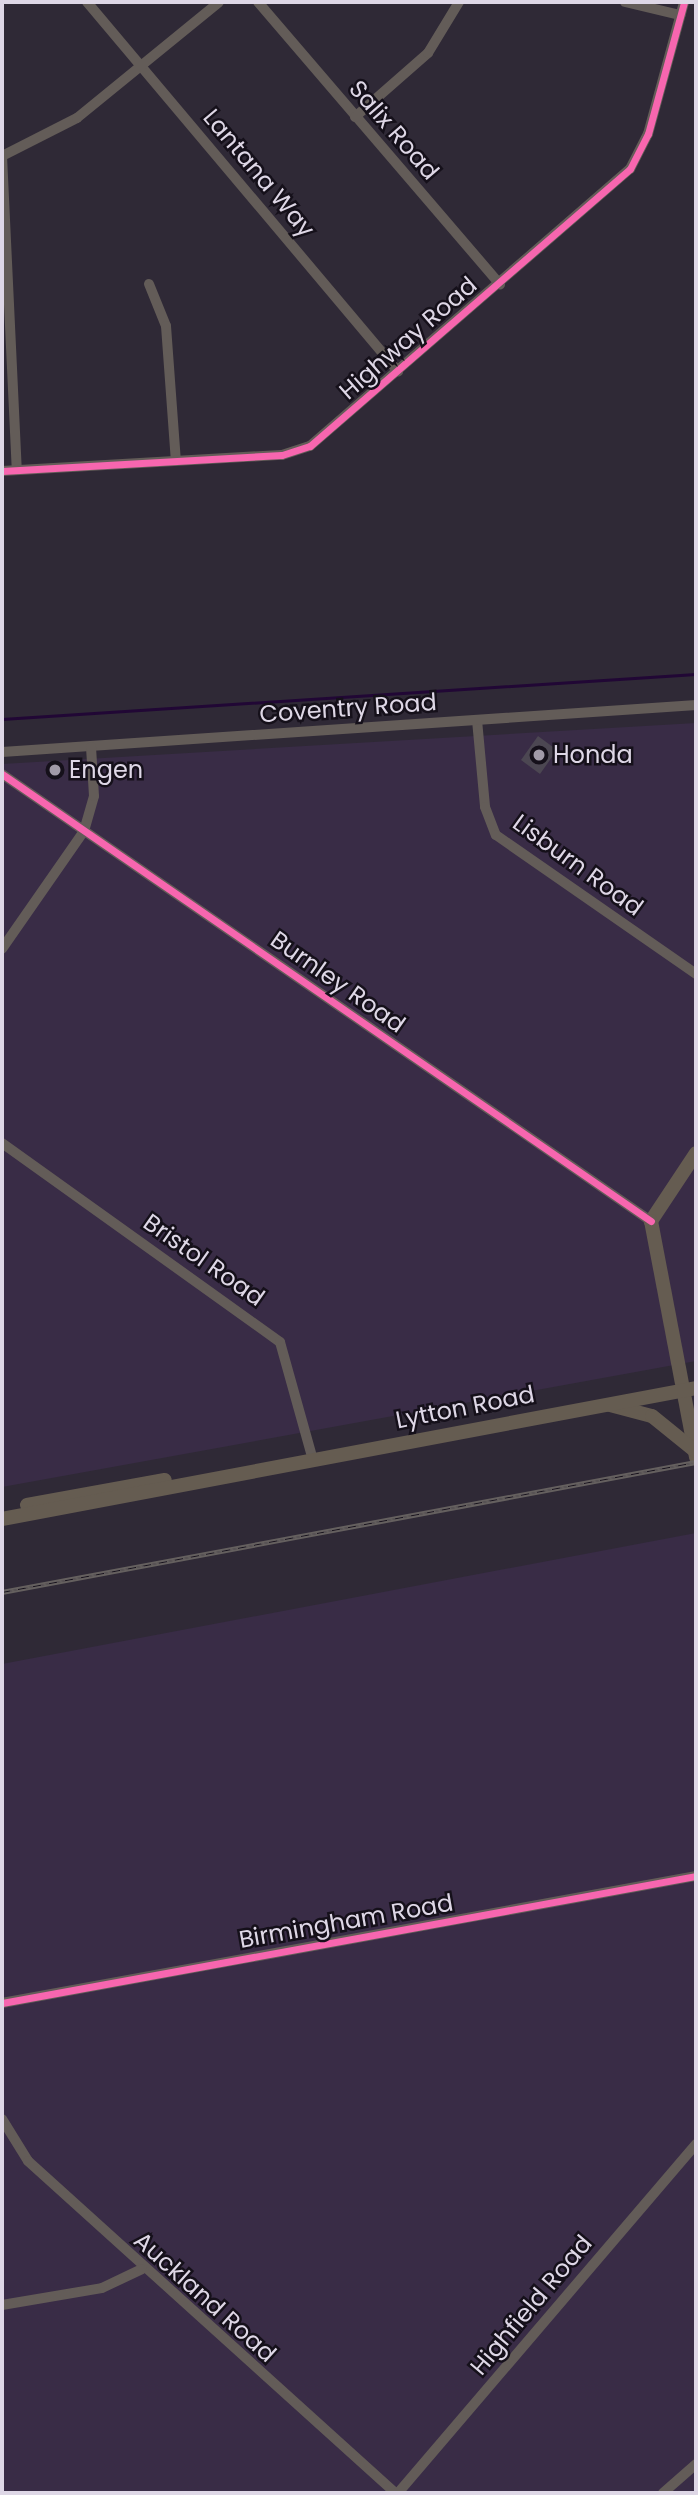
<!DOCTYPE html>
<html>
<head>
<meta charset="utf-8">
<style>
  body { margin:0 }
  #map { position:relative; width:698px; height:2495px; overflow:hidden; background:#2f2936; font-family:Poppins,sans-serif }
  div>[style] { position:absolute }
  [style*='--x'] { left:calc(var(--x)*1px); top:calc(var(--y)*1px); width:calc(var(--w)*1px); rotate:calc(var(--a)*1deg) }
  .built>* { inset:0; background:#392c46 }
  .stream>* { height:2.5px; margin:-1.25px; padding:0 1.25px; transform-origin:1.25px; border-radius:1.25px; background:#210735 }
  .building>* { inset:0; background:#4c4752 }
  .minor>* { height:10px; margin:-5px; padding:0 5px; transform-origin:5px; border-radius:5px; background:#635c58 }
  .major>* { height:14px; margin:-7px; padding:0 7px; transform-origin:7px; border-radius:7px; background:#655c51 }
  .rail>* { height:5px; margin-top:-2.5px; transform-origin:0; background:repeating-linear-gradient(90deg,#15101a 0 8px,#65605f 0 16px); box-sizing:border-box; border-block:2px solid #65605f }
  .cycleway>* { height:7px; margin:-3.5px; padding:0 3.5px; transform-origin:3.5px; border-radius:3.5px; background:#f766af }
  .dots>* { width:19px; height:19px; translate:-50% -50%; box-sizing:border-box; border:4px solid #15101a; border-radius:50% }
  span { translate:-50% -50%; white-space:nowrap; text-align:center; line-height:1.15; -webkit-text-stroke:5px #15101a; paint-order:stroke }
  .street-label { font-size:24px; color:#ded7e6 }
  .poi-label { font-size:24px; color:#ded7e6 }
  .left { translate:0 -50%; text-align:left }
  .frame { position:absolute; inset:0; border:4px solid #ded7e6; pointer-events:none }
</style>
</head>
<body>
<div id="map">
  <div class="built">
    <i style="clip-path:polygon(696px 723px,696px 1361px,2px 1487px,2px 764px)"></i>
    <i style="clip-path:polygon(696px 1533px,696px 2493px,2px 2493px,2px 1664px)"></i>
  </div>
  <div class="stream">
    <i style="--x:2;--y:719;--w:695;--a:-3.71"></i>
  </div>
  <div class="building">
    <i style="clip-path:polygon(538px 736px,557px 750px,540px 774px,521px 760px)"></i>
  </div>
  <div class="minor">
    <i style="--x:87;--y:2;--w:483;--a:49.9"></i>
    <i style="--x:258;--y:2;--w:372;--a:49.4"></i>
    <i style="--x:625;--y:2;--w:57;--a:13.3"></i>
    <i style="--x:355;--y:117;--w:97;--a:-41.2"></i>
    <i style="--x:428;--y:53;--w:60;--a:-58.7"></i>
    <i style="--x:2;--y:156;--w:314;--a:87.3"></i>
    <i style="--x:2;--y:156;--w:84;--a:-26.9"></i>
    <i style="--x:77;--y:118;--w:183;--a:-39.2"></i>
    <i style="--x:149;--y:284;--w:45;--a:68"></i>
    <i style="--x:166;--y:326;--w:135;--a:85.8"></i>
    <i style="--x:2;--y:471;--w:280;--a:-3.3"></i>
    <i style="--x:282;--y:455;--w:29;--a:-18"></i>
    <i style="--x:310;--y:446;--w:423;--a:-40.9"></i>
    <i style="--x:630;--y:169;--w:39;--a:-63"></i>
    <i style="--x:648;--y:134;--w:137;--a:-74.7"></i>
    <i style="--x:477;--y:720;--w:87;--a:84.7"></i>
    <i style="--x:485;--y:807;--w:30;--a:69"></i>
    <i style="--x:496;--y:835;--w:244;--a:34.8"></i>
    <i style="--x:2;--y:752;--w:696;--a:-3.87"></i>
    <i style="--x:2;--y:774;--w:788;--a:34.56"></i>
    <i style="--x:2;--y:949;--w:144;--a:-55.2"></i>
    <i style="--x:84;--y:831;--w:36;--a:-74"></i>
    <i style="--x:94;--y:796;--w:49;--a:-93.5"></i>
    <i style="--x:2;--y:1143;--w:342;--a:35.6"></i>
    <i style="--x:280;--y:1342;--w:123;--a:74.4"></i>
    <i style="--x:2;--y:2003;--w:706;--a:-10.37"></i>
    <i style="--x:2;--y:2119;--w:49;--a:58.2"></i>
    <i style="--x:28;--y:2161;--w:495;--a:42.1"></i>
    <i style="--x:2;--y:2305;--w:101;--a:-9.6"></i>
    <i style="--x:102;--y:2288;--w:44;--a:-25.4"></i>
    <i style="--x:398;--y:2493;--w:459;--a:-49.5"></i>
    <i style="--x:663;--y:2493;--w:44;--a:-41.3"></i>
  </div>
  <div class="major">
    <i style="--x:696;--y:1153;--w:82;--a:123.5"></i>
    <i style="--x:651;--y:1221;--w:241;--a:79.2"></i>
    <i style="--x:610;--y:1405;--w:43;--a:14.7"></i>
    <i style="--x:652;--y:1416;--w:55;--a:39.1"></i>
    <i style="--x:27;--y:1505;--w:140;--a:-10.3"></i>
    <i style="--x:2;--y:1519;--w:706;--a:-10.69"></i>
  </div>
  <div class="rail">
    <i style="--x:2;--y:1592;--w:706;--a:-10.61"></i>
  </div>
  <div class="cycleway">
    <i style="--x:2;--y:471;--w:280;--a:-3.3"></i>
    <i style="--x:282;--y:455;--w:29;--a:-18"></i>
    <i style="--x:310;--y:446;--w:423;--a:-40.9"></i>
    <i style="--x:630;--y:169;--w:39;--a:-63"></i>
    <i style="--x:648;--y:134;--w:137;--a:-74.7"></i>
    <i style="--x:2;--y:774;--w:788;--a:34.56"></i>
    <i style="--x:2;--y:2003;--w:706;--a:-10.37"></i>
  </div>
  <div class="dots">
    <i style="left:539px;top:755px;background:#a19aa8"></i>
    <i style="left:55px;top:770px;background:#a19aa8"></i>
  </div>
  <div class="street-label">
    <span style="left:394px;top:130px;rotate:49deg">Salix Road</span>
    <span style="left:259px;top:173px;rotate:50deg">Lantana Way</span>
    <span style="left:408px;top:338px;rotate:-41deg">Highway Road</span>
    <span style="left:348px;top:708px;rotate:-4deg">Coventry Road</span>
    <span style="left:578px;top:865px;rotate:36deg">Lisburn Road</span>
    <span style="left:338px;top:982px;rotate:35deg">Burnley Road</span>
    <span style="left:204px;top:1260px;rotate:35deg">Bristol Road</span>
    <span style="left:465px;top:1407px;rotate:-11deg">Lytton Road</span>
    <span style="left:346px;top:1921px;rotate:-10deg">Birmingham Road</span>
    <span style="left:205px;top:2297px;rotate:42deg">Auckland Road</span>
    <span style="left:531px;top:2305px;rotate:-50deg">Highfield Road</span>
  </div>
  <div class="poi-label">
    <span class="left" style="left:553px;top:755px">Honda</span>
    <span class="left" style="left:69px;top:770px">Engen</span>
  </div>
  <div class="frame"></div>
</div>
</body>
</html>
